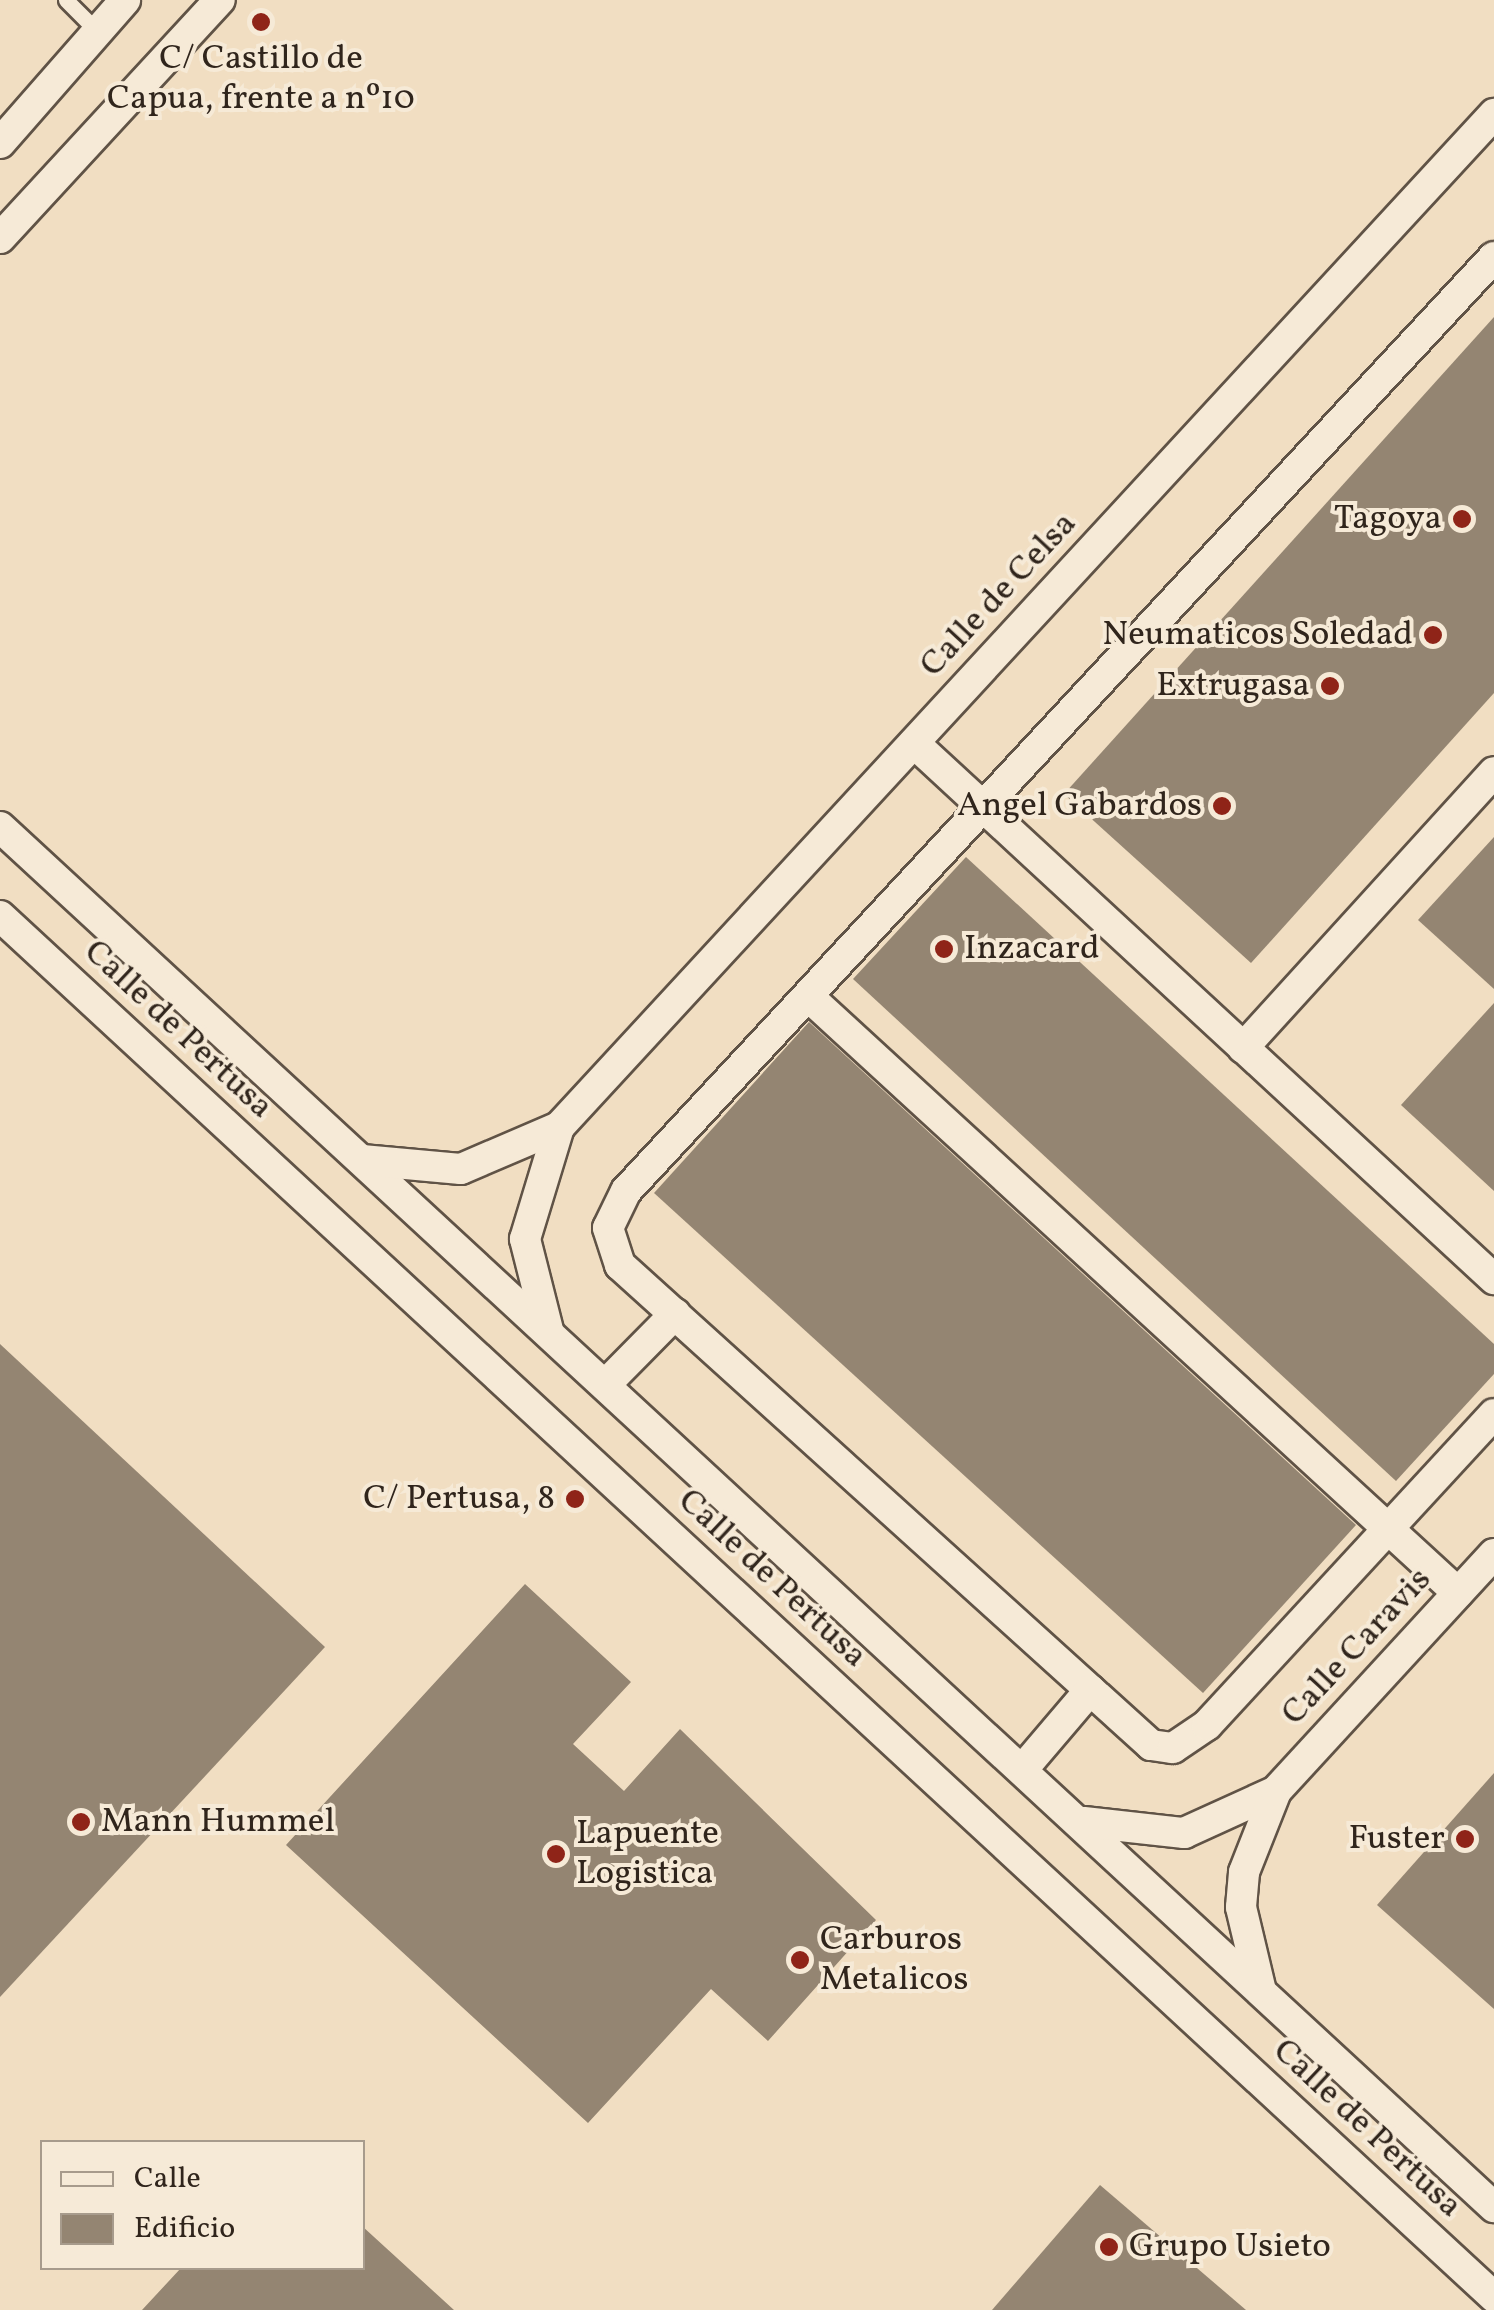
<!DOCTYPE html>
<html>
<head>
<meta charset="utf-8">
<style>
  body { margin:0 }
  #map { position:relative; width:1494px; height:2310px; overflow:hidden; background:#f1dec2; font-family:Vollkorn,serif }
  div>[style] { position:absolute }
  [style*='--x'] { left:calc(var(--x)*1px); top:calc(var(--y)*1px); width:calc(var(--w)*1px); rotate:calc(var(--a)*1deg) }
  .building>* { inset:0; background:#948572 }
  .roads { filter:drop-shadow(2px 0 #605346) drop-shadow(-2px 0 #605346) drop-shadow(0 2px #605346) drop-shadow(0 -2px #605346) }
  .lane>* { height:15px; margin:-7.5px; padding:0 7.5px; transform-origin:7.5px; border-radius:7.5px; background:#f6ead7 }
  .street>* { height:30px; margin:-15px; padding:0 15px; transform-origin:15px; border-radius:15px; background:#f6ead7 }
  .dots>* { width:28px; height:28px; translate:-50% -50%; box-sizing:border-box; border:5px solid #f6ead7; border-radius:50% }
  span { translate:-50% -50%; white-space:nowrap; text-align:center; line-height:1.15; -webkit-text-stroke:8px #f6ead7; paint-order:stroke }
  .poi-label { font-size:35px; color:#30251c }
  .right { translate:-100% -50%; text-align:right }
  .left { translate:0 -50%; text-align:left }
  .street-label { font-size:35px; color:#30251c }
  .legend { position:absolute; left:40px; top:2140px; width:325px; height:130px; box-sizing:border-box; background:#f6ead7; border:2px solid #a79b8c; margin:0; padding:12px 18px; list-style:none; font-size:30px; color:#30251c }
  .legend li { display:flex; align-items:center; gap:20px; height:50px }
  .legend b { width:50px; border:2px solid #a79b8c }
</style>
</head>
<body>
<div id="map">
  <div class="building">
    <i style="clip-path:polygon(1494px 317px,1494px 693px,1251px 963px,1064px 794px)"></i>
    <i style="clip-path:polygon(1494px 837px,1494px 989px,1418px 920px)"></i>
    <i style="clip-path:polygon(966px 857px,1494px 1344px,1494px 1374px,1396px 1481px,853px 979px)"></i>
    <i style="clip-path:polygon(1494px 1003px,1494px 1191px,1401px 1105px)"></i>
    <i style="clip-path:polygon(809px 1022px,1356px 1525px,1203px 1693px,654px 1193px)"></i>
    <i style="clip-path:polygon(0 1344px,325px 1647px,0 1997px)"></i>
    <i style="clip-path:polygon(525px 1584px,631px 1682px,573px 1744px,624px 1791px,680px 1729px,876px 1920px,768px 2041px,711px 1989px,588px 2123px,286px 1845px)"></i>
    <i style="clip-path:polygon(1494px 1773px,1494px 2009px,1377px 1905px)"></i>
    <i style="clip-path:polygon(1100px 2185px,1246px 2310px,992px 2310px)"></i>
    <i style="clip-path:polygon(362px 2226px,454px 2310px,142px 2310px,181px 2268px,362px 2268px)"></i>
  </div>
  <div class="roads">
    <div class="lane">
      <i style="--x:66;--y:0;--w:44;--a:45"></i>
    </div>
    <div class="street">
      <i style="--x:0;--y:143;--w:190;--a:-48.8"></i>
      <i style="--x:0;--y:238;--w:324;--a:-47.3"></i>
      <i style="--x:1494;--y:257;--w:1275;--a:132.9"></i>
      <i style="--x:626;--y:1191;--w:41;--a:115.9"></i>
      <i style="--x:608;--y:1228;--w:39;--a:72"></i>
      <i style="--x:620;--y:1265;--w:716;--a:42.11"></i>
      <i style="--x:1151;--y:1745;--w:22;--a:8"></i>
      <i style="--x:1173;--y:1748;--w:41;--a:-34.1"></i>
      <i style="--x:1207;--y:1725;--w:423;--a:-47.3"></i>
      <i style="--x:914;--y:743;--w:790;--a:42.74"></i>
      <i style="--x:0;--y:827;--w:2034;--a:42.73"></i>
      <i style="--x:0;--y:916;--w:2035;--a:42.75"></i>
      <i style="--x:809;--y:997;--w:881;--a:42.56"></i>
      <i style="--x:1243;--y:1048;--w:373;--a:-47.7"></i>
      <i style="--x:362;--y:1160;--w:99;--a:5.2"></i>
      <i style="--x:461;--y:1169;--w:107;--a:-23.2"></i>
      <i style="--x:559;--y:1127;--w:1379;--a:-47.29"></i>
      <i style="--x:548;--y:1330;--w:94;--a:-104.2"></i>
      <i style="--x:525;--y:1239;--w:117;--a:-73.1"></i>
      <i style="--x:605;--y:1385;--w:100;--a:-45.4"></i>
      <i style="--x:1022;--y:1770;--w:105;--a:-49.6"></i>
      <i style="--x:1084;--y:1822;--w:101;--a:6.3"></i>
      <i style="--x:1184;--y:1833;--w:101;--a:-24.5"></i>
      <i style="--x:1260;--y:1987;--w:82;--a:-103.4"></i>
      <i style="--x:1241;--y:1907;--w:35;--a:-85"></i>
      <i style="--x:1244;--y:1872;--w:87;--a:-68.4"></i>
      <i style="--x:1276;--y:1791;--w:322;--a:-47.4"></i>
    </div>
  </div>
  <div class="dots">
    <i style="left:261px;top:22px;background:#8f2418"></i>
    <i style="left:1462px;top:519px;background:#8f2418"></i>
    <i style="left:1433px;top:635px;background:#8f2418"></i>
    <i style="left:1330px;top:686px;background:#8f2418"></i>
    <i style="left:1222px;top:806px;background:#8f2418"></i>
    <i style="left:944px;top:949px;background:#8f2418"></i>
    <i style="left:575px;top:1499px;background:#8f2418"></i>
    <i style="left:81px;top:1822px;background:#8f2418"></i>
    <i style="left:1465px;top:1839px;background:#8f2418"></i>
    <i style="left:556px;top:1854px;background:#8f2418"></i>
    <i style="left:800px;top:1960px;background:#8f2418"></i>
    <i style="left:1109px;top:2247px;background:#8f2418"></i>
  </div>
  <div class="poi-label">
    <span style="left:261px;top:79px">C/ Castillo de<br>Capua, frente a nº10</span>
    <span class="right" style="left:1442px;top:519px">Tagoya</span>
    <span class="right" style="left:1413px;top:635px">Neumaticos Soledad</span>
    <span class="right" style="left:1310px;top:686px">Extrugasa</span>
    <span class="right" style="left:1202px;top:806px">Angel Gabardos</span>
    <span class="left" style="left:964px;top:949px">Inzacard</span>
    <span class="right" style="left:555px;top:1499px">C/ Pertusa, 8</span>
    <span class="left" style="left:101px;top:1822px">Mann Hummel</span>
    <span class="left" style="left:576px;top:1854px">Lapuente<br>Logistica</span>
    <span class="right" style="left:1445px;top:1839px">Fuster</span>
    <span class="left" style="left:820px;top:1960px">Carburos<br>Metalicos</span>
    <span class="left" style="left:1129px;top:2247px">Grupo Usieto</span>
  </div>
  <div class="street-label">
    <span style="left:999px;top:595px;rotate:-47deg">Calle de Celsa</span>
    <span style="left:178px;top:1030px;rotate:43deg">Calle de Pertusa</span>
    <span style="left:772px;top:1579px;rotate:43deg">Calle de Pertusa</span>
    <span style="left:1357px;top:1647px;rotate:-47deg">Calle Caravis</span>
    <span style="left:1367px;top:2129px;rotate:43deg">Calle de Pertusa</span>
  </div>
  <ul class="legend">
  <li><b style="height:12px;background:#f6ead7"></b>Calle</li>
  <li><b style="height:28px;background:#948572"></b>Edificio</li>
  </ul>
</div>
</body>
</html>
